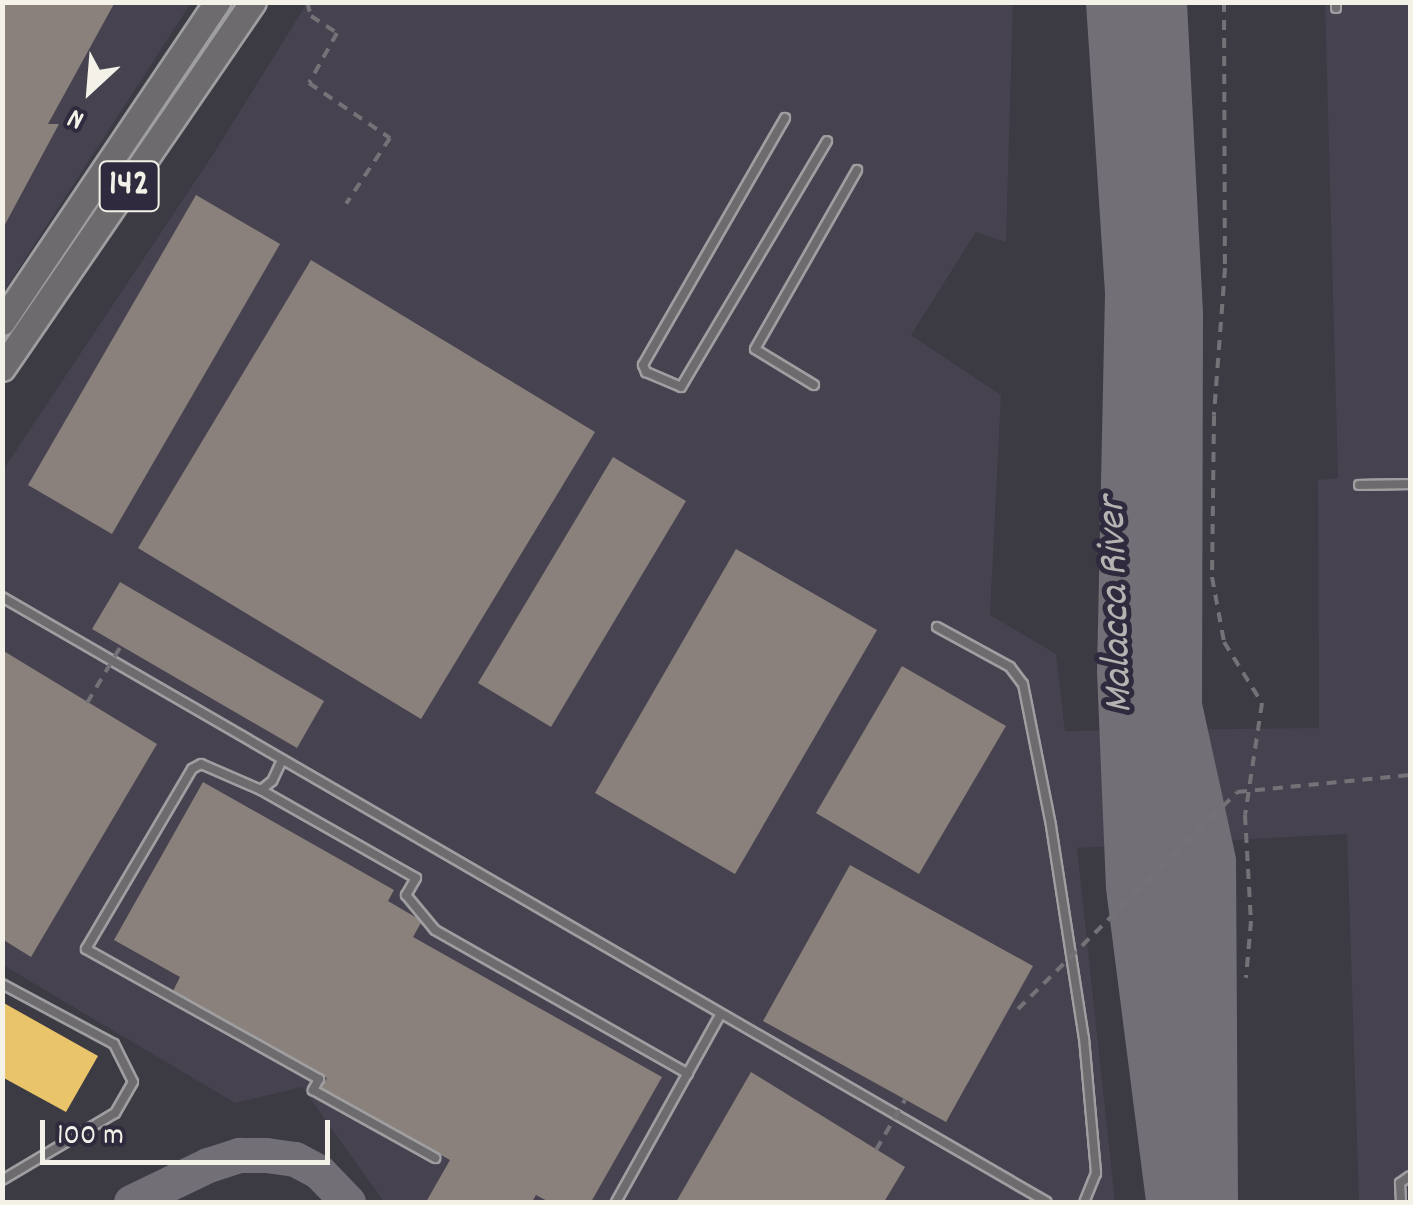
<!DOCTYPE html>
<html>
<head>
<meta charset="utf-8">
<style>
  body { margin:0 }
  #map { position:relative; width:1413px; height:1205px; overflow:hidden; background:#3c3a43; font-family:Dekko,sans-serif }
  div>[style] { position:absolute }
  [style*='--x'] { left:calc(var(--x)*1px); top:calc(var(--y)*1px); width:calc(var(--w)*1px); rotate:calc(var(--a)*1deg) }
  .built>* { inset:0; background:#464250 }
  .water>* { inset:0; background:#736f76 }
  .homes>* { inset:0; background:#e9c46a }
  .industry>* { inset:0; background:#8a817c }
  .river>* { height:35px; margin:-17.5px; padding:0 17.5px; transform-origin:17.5px; border-radius:17.5px; background:#736f76 }
  .path>* { height:4px; margin-top:-2px; transform-origin:0; background:repeating-linear-gradient(90deg,#747276 0 10px,transparent 0 18px) }
  .roads { filter:drop-shadow(2px 0 #9f9ea0) drop-shadow(-2px 0 #9f9ea0) drop-shadow(0 2px #9f9ea0) drop-shadow(0 -2px #9f9ea0) }
  .lane>* { height:8px; margin:-4px; padding:0 4px; transform-origin:4px; border-radius:4px; background:#6e6b6e }
  .primary>* { height:25px; margin:-12.5px; padding:0 12.5px; transform-origin:12.5px; border-radius:12.5px; background:#6e6b6e }
  .path-bridge>* { height:4px; margin-top:-2px; transform-origin:0; background:repeating-linear-gradient(90deg,#747276 0 10px,transparent 0 18px) }
  span { translate:-50% -50%; white-space:nowrap; text-align:center; line-height:1.15; -webkit-text-stroke:10px #2f2a3d; paint-order:stroke }
  .shield-label span { padding:2px 8px; background:#2f2a3d; border:2px solid; border-radius:8px; -webkit-text-stroke-width:0 }
  .shield-label { font-size:38px; color:#f4f1e8; font-weight:700 }
  .water-label { font-size:42px; color:#b6b2b2; font-style:italic }
  .frame { position:absolute; inset:0; border:5px solid #f4f1e8; pointer-events:none }
  .north { position:absolute; left:40px; top:40px; width:100px; height:100px; -webkit-text-stroke:8px #2f2a3d; paint-order:stroke; rotate:206deg; font-size:28px; font-weight:700; line-height:40px; text-align:center; color:#f4f1e8 }
  .north::after { content:''; display:block; margin:auto; width:35px; height:45px; background:#f4f1e8; clip-path:polygon(50% 0,100% 100%,50% 72%,0 100%) }
  .scale { position:absolute; left:40px; top:1120px; width:290px; height:45px; box-sizing:border-box; border:5px solid #f4f1e8; border-top:0; padding-left:12px; font-size:30px; line-height:35px; white-space:nowrap; color:#f4f1e8; -webkit-text-stroke:8px #2f2a3d; paint-order:stroke }
</style>
</head>
<body>
<div id="map">
  <div class="built">
    <i style="clip-path:polygon(3px 3px,191px 3px,3px 293px)"></i>
    <i style="clip-path:polygon(307px 3px,1013px 3px,1006px 242px,976px 232px,911px 335px,1001px 395px,990px 615px,1056px 654px,1065px 731px,1319px 728px,1318px 480px,1338px 478px,1325px 3px,1410px 3px,1410px 1202px,1359px 1202px,1347px 834px,1077px 848px,1115px 1202px,384px 1202px,302px 1087px,235px 1103px,3px 965px,3px 470px,216px 150px)"></i>
  </div>
  <div class="water">
    <i style="clip-path:polygon(1086px 3px,1187px 3px,1203px 313px,1202px 703px,1236px 858px,1238px 1202px,1146px 1202px,1106px 889px,1097px 672px,1105px 293px)"></i>
  </div>
  <div class="homes">
    <i style="clip-path:polygon(2px 1002px,98px 1056px,66px 1112px,2px 1077px)"></i>
  </div>
  <div class="industry">
    <i style="clip-path:polygon(2px 2px,115px 2px,48px 124px,59px 124px,2px 230px)"></i>
    <i style="clip-path:polygon(196px 195px,280px 244px,112px 534px,28px 485px)"></i>
    <i style="clip-path:polygon(311px 260px,595px 432px,421px 719px,138px 548px)"></i>
    <i style="clip-path:polygon(613px 457px,686px 501px,551px 727px,478px 683px)"></i>
    <i style="clip-path:polygon(736px 549px,877px 630px,735px 874px,595px 793px)"></i>
    <i style="clip-path:polygon(120px 582px,324px 701px,297px 748px,92px 629px)"></i>
    <i style="clip-path:polygon(2px 650px,157px 744px,31px 957px,2px 939px)"></i>
    <i style="clip-path:polygon(902px 666px,1006px 726px,919px 874px,816px 813px)"></i>
    <i style="clip-path:polygon(203px 782px,394px 890px,388px 901px,422px 921px,413px 937px,662px 1077px,591px 1202px,549px 1202px,536px 1195px,532px 1202px,426px 1202px,450px 1160px,321px 1088px,327px 1078px,173px 991px,180px 977px,114px 940px)"></i>
    <i style="clip-path:polygon(850px 865px,1033px 966px,946px 1122px,763px 1021px)"></i>
    <i style="clip-path:polygon(751px 1072px,905px 1167px,884px 1202px,676px 1202px)"></i>
  </div>
  <div class="river">
    <i style="--x:131;--y:1202;--w:85;--a:-25.7"></i>
    <i style="--x:208;--y:1165;--w:33;--a:-18"></i>
    <i style="--x:239;--y:1155;--w:27;--a:0"></i>
    <i style="--x:266;--y:1155;--w:29;--a:8"></i>
    <i style="--x:295;--y:1159;--w:27;--a:28"></i>
    <i style="--x:319;--y:1172;--w:42;--a:46"></i>
  </div>
  <div class="path">
    <i style="--x:307;--y:2;--w:15;--a:74"></i>
    <i style="--x:311;--y:16;--w:31;--a:33"></i>
    <i style="--x:337;--y:33;--w:57;--a:119.2"></i>
    <i style="--x:309;--y:83;--w:98;--a:34.2"></i>
    <i style="--x:390;--y:138;--w:79;--a:123.7"></i>
    <i style="--x:1224;--y:2;--w:266;--a:89.8"></i>
    <i style="--x:1225;--y:268;--w:148;--a:94.3"></i>
    <i style="--x:1214;--y:416;--w:161;--a:90.7"></i>
    <i style="--x:1212;--y:577;--w:66;--a:79.5"></i>
    <i style="--x:1224;--y:642;--w:72;--a:58.1"></i>
    <i style="--x:1262;--y:703;--w:113;--a:98.6"></i>
    <i style="--x:1245;--y:815;--w:106;--a:86.8"></i>
    <i style="--x:1251;--y:921;--w:57;--a:95"></i>
  </div>
  <div class="roads">
    <div class="lane">
      <i style="--x:1336;--y:2;--w:6;--a:90"></i>
      <i style="--x:785;--y:118;--w:285;--a:119.9"></i>
      <i style="--x:643;--y:365;--w:8;--a:67"></i>
      <i style="--x:646;--y:372;--w:38;--a:23"></i>
      <i style="--x:681;--y:387;--w:286;--a:-59.3"></i>
      <i style="--x:814;--y:385;--w:69;--a:-148.6"></i>
      <i style="--x:755;--y:349;--w:206;--a:-60.3"></i>
      <i style="--x:1359;--y:485;--w:51;--a:-1.1"></i>
      <i style="--x:2;--y:597;--w:1207;--a:30.07"></i>
      <i style="--x:937;--y:627;--w:83;--a:28.7"></i>
      <i style="--x:1010;--y:667;--w:21;--a:53"></i>
      <i style="--x:1023;--y:684;--w:145;--a:78.8"></i>
      <i style="--x:1051;--y:826;--w:215;--a:81.2"></i>
      <i style="--x:1084;--y:1038;--w:136;--a:84.9"></i>
      <i style="--x:1096;--y:1173;--w:31;--a:112"></i>
      <i style="--x:282;--y:760;--w:23;--a:115"></i>
      <i style="--x:272;--y:781;--w:14;--a:141"></i>
      <i style="--x:261;--y:790;--w:65;--a:-156.6"></i>
      <i style="--x:201;--y:764;--w:10;--a:151"></i>
      <i style="--x:192;--y:769;--w:209;--a:120.5"></i>
      <i style="--x:86;--y:949;--w:267;--a:29.2"></i>
      <i style="--x:319;--y:1079;--w:13;--a:119"></i>
      <i style="--x:313;--y:1090;--w:140;--a:29.1"></i>
      <i style="--x:261;--y:790;--w:178;--a:29.6"></i>
      <i style="--x:416;--y:878;--w:20;--a:120"></i>
      <i style="--x:406;--y:895;--w:45;--a:50.4"></i>
      <i style="--x:435;--y:930;--w:291;--a:29.6"></i>
      <i style="--x:2;--y:984;--w:127;--a:28.2"></i>
      <i style="--x:114;--y:1044;--w:42;--a:63.4"></i>
      <i style="--x:133;--y:1082;--w:36;--a:120"></i>
      <i style="--x:115;--y:1113;--w:131;--a:149.3"></i>
      <i style="--x:616;--y:1202;--w:214;--a:-60.9"></i>
      <i style="--x:1401;--y:1202;--w:19;--a:-93"></i>
      <i style="--x:1400;--y:1183;--w:12;--a:-35"></i>
    </div>
    <div class="primary">
      <i style="--x:2;--y:322;--w:386;--a:-56.1"></i>
      <i style="--x:2;--y:368;--w:444;--a:-55.6"></i>
    </div>
  </div>
  <div class="path-bridge">
    <i style="--x:87;--y:703;--w:66;--a:-59.2"></i>
    <i style="--x:1018;--y:1009;--w:308;--a:-44.7"></i>
    <i style="--x:1237;--y:792;--w:174;--a:-5.6"></i>
    <i style="--x:876;--y:1150;--w:58;--a:-59.9"></i>
  </div>
  <div class="shield-label">
    <span style="left:129px;top:186px">142</span>
  </div>
  <div class="water-label">
    <span style="left:1118px;top:605px;rotate:-92deg">Malacca River</span>
  </div>
  <div class="frame"></div>
  <div class="north">N</div>
  <div class="scale">100 m</div>
</div>
</body>
</html>
